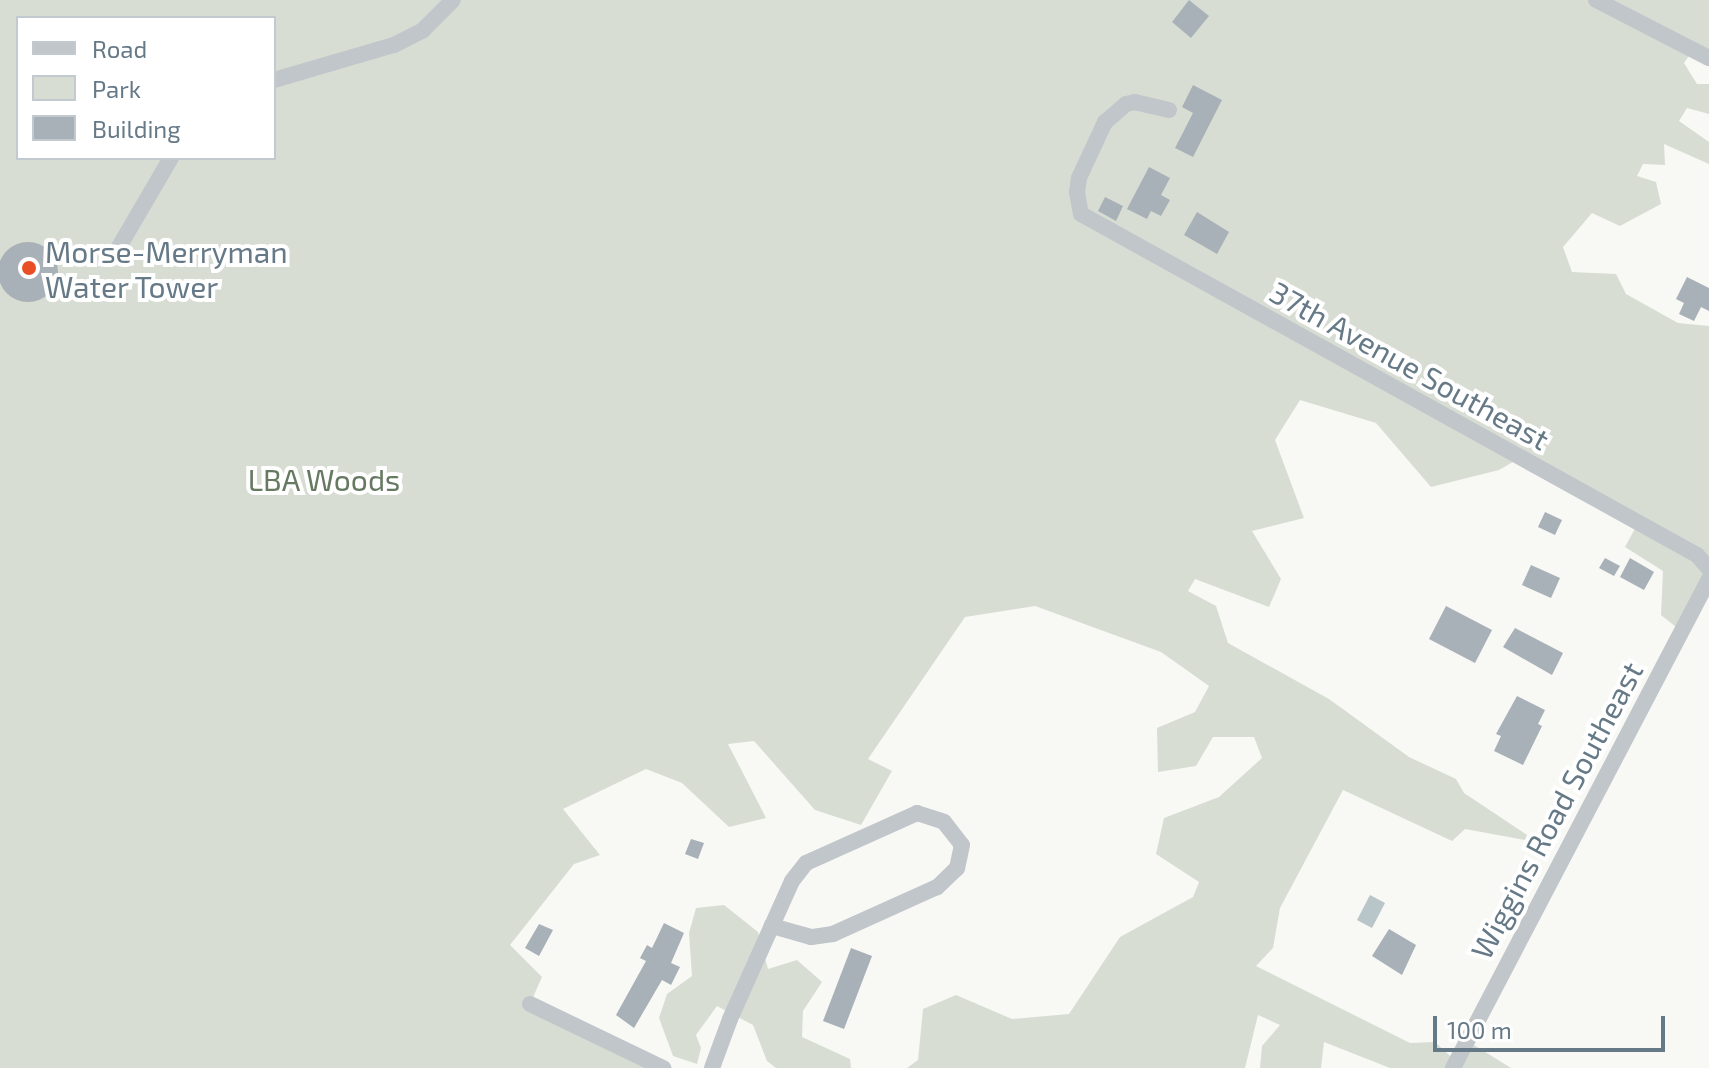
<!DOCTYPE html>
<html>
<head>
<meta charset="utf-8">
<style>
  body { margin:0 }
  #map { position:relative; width:1709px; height:1068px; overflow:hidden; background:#f8f8f5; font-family:"Exo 2",sans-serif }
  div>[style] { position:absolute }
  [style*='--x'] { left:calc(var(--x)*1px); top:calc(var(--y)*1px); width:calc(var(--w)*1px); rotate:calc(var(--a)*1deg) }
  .green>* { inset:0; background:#d8ddd4 }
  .water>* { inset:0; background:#b8c5c9 }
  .building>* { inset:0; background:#a8b1b7 }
  .round { border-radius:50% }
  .minor>* { height:16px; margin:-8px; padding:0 8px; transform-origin:8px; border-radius:8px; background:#c1c6ca }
  .dots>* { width:22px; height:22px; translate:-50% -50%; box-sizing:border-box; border:4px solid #fff; border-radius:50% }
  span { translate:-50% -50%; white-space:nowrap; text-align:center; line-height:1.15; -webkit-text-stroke:8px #fff; paint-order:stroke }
  .poi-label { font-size:30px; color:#667987 }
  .left { translate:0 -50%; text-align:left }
  .street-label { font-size:30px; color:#667987 }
  .park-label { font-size:30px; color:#667961 }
  .legend { position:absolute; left:16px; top:16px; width:260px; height:144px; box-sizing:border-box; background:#fff; border:2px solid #c2c9cf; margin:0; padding:10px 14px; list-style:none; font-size:24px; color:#667987 }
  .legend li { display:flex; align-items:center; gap:16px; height:40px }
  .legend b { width:40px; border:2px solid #c2c9cf }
  .scale { position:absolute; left:1433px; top:1016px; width:232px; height:36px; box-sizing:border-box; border:4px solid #667987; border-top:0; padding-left:10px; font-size:24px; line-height:28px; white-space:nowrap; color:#667987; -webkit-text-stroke:6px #fff; paint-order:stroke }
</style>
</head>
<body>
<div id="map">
  <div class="green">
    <i style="clip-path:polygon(evenodd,0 0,1709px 0,1709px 58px,1693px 50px,1684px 63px,1697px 84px,1709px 84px,1709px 114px,1687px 108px,1679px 121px,1709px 142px,1709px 164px,1664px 144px,1665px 165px,1643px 164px,1637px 176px,1656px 182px,1661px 204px,1620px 226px,1592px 213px,1563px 247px,1572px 272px,1616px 274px,1626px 294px,1678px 323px,1709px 326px,1709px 579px,1681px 631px,1661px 615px,1663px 571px,1625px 547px,1638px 523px,1520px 458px,1499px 470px,1431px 487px,1376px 423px,1300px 400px,1275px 440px,1304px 518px,1252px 531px,1281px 579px,1269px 607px,1195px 579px,1188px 591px,1216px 606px,1228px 643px,1329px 699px,1409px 757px,1456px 779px,1464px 793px,1527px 835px,1525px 840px,1465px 829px,1452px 841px,1343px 790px,1280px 908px,1273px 948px,1256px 966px,1410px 1043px,1435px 1042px,1462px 1067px,1474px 1045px,1511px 1068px,1390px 1068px,1324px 1042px,1321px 1068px,1260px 1068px,1262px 1046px,1280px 1025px,1258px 1015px,1245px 1068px,907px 1068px,918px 1060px,923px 1009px,956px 995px,1012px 1019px,1069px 1014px,1120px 937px,1193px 897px,1199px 882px,1156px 854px,1164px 818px,1219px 797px,1262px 758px,1254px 737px,1213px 737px,1196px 766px,1158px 772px,1157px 728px,1195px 712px,1209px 686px,1161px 652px,1035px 606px,965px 617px,868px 759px,892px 771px,861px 825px,815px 810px,754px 741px,728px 744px,766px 818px,729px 827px,682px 783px,646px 769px,563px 809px,600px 855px,574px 864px,510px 945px,542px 977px,530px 1004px,660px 1068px,0 1068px,0 0,18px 18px,274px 18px,274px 158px,18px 158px,18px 18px)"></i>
    <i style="clip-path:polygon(724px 905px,758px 932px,768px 969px,797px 960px,822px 982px,803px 1011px,802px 1037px,850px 1059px,851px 1068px,776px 1068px,767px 1061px,753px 1025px,717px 1006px,696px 1035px,701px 1048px,697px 1064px,673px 1056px,659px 1018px,667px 994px,692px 976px,689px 933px,696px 908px)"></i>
  </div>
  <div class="water">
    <i style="clip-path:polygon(1370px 895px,1385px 903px,1372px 928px,1357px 920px)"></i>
  </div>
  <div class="building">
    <i style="clip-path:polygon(1189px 0,1209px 16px,1191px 38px,1172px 22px)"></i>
    <i style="clip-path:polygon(1193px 85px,1222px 100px,1193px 157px,1175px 148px,1193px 113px,1182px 107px)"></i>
    <i style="clip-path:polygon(1149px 167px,1170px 178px,1161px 195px,1170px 200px,1161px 216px,1151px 211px,1147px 219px,1127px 209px)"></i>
    <i style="clip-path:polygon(1105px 197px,1123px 206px,1116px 221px,1098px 211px)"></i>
    <i style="clip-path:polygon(1197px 212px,1229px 232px,1217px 254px,1184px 235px)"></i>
    <i class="round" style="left:-2px;top:242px;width:60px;height:60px"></i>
    <i style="clip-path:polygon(1687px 277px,1709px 288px,1709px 311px,1701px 307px,1694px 321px,1679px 314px,1684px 303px,1676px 299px)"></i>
    <i style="clip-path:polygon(1545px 512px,1562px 520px,1555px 535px,1538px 527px)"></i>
    <i style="clip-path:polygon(1605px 558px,1620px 566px,1614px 576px,1599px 568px)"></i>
    <i style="clip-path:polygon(1630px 558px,1654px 572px,1644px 590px,1620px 577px)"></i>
    <i style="clip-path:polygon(1531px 565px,1560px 578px,1551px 598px,1522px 585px)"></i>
    <i style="clip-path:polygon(1446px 606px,1492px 630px,1475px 663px,1429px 639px)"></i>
    <i style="clip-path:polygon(1515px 628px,1563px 653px,1552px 675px,1503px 647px)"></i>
    <i style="clip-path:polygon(1517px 696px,1545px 710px,1538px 724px,1542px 726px,1523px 765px,1494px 751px,1501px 736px,1496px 734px)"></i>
    <i style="clip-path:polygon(691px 839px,704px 843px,698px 859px,685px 854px)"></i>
    <i style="clip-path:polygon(664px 923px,684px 933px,671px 963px,680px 967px,671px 985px,662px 980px,634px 1028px,616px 1015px,646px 961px,640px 958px,647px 945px,652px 948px)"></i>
    <i style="clip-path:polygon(539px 924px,553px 930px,539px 956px,525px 948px)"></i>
    <i style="clip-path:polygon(1389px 929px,1416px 945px,1402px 975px,1372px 956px)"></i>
    <i style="clip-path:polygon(851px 948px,872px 956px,844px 1029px,823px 1021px)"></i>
  </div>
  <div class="minor">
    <i style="--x:1596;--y:0;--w:127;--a:27.2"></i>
    <i style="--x:274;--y:80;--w:125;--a:-16.3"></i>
    <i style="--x:394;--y:45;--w:33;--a:-27"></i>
    <i style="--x:423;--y:30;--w:42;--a:-45"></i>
    <i style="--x:1169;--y:110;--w:35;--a:-167"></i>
    <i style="--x:1135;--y:102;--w:9;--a:167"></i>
    <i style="--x:1126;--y:104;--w:28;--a:139"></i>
    <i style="--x:1105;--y:122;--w:62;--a:114.9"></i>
    <i style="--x:1079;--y:178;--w:14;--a:98"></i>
    <i style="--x:1077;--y:192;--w:22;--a:80"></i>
    <i style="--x:1081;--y:214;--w:704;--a:28.97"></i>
    <i style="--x:1697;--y:555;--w:18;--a:49"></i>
    <i style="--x:116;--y:252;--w:109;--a:-59.7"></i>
    <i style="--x:530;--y:1004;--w:148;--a:25.7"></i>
    <i style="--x:712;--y:1068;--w:52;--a:-69.8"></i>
    <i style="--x:730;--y:1019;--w:151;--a:-65.8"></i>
    <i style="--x:792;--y:881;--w:23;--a:-52"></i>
    <i style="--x:806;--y:863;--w:122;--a:-24.2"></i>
    <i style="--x:917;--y:813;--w:28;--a:18"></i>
    <i style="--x:944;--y:822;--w:29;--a:52"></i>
    <i style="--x:962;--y:845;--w:24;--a:102"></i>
    <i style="--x:957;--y:868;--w:28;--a:136"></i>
    <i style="--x:937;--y:887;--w:114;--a:155.7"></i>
    <i style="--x:833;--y:934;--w:22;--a:172"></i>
    <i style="--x:811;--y:937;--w:41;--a:-164.2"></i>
    <i style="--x:1453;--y:1068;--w:552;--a:-62.37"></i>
  </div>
  <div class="dots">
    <i style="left:29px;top:268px;background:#ea4e24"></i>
  </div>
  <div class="poi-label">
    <span class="left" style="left:45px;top:268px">Morse-Merryman<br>Water Tower</span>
  </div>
  <div class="street-label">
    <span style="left:1410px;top:365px;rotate:29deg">37th Avenue Southeast</span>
    <span style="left:1556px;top:810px;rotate:-62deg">Wiggins Road Southeast</span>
  </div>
  <div class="park-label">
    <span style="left:324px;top:479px">LBA Woods</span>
  </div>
  <ul class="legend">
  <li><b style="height:10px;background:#c1c6ca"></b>Road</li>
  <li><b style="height:22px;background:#d8ddd4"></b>Park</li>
  <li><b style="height:22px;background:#a8b1b7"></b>Building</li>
  </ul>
  <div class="scale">100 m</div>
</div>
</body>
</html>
